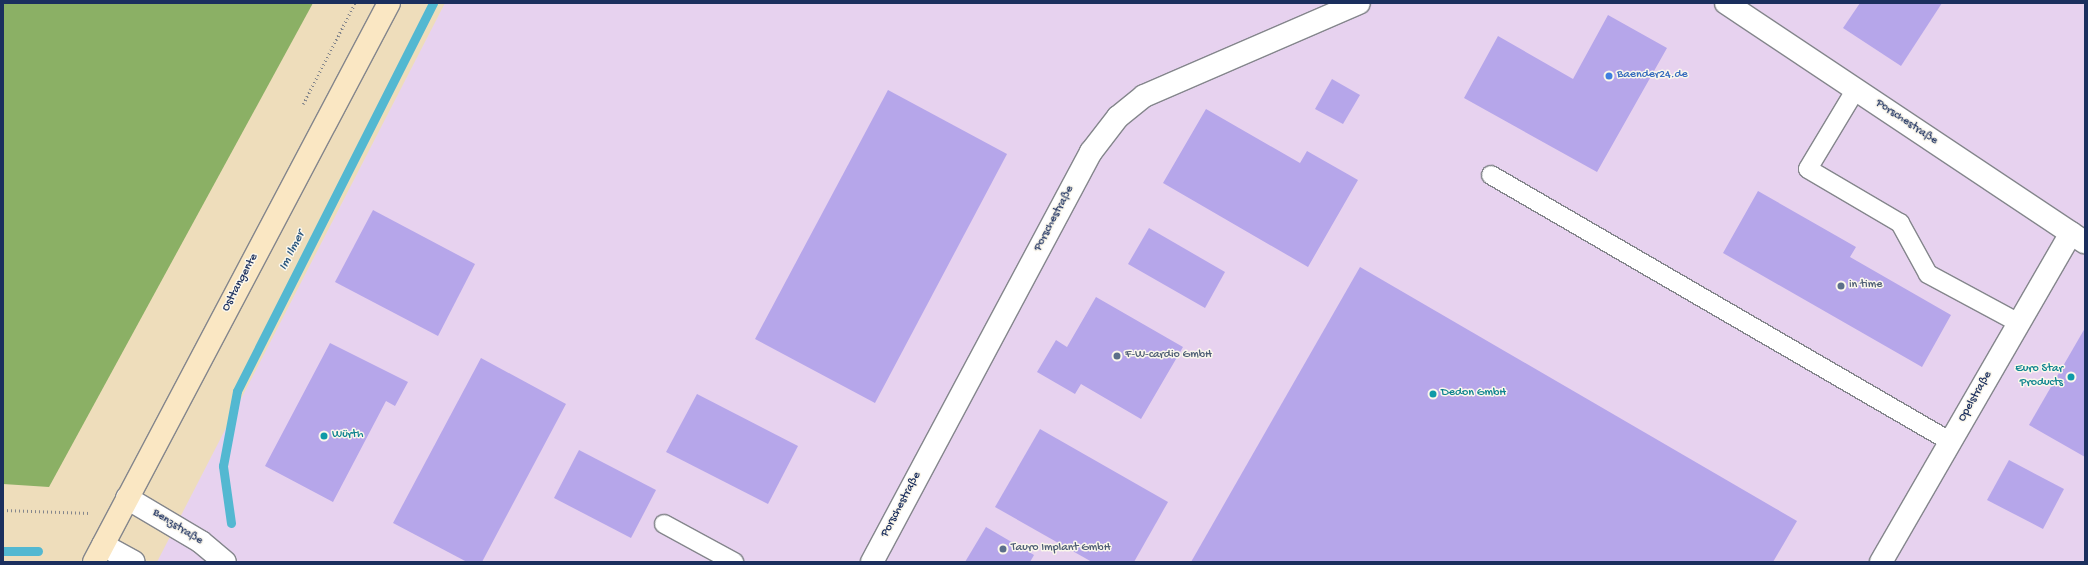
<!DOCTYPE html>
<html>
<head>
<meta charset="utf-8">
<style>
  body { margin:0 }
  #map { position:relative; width:2088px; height:565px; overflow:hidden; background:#edb; font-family:"Gochi Hand",sans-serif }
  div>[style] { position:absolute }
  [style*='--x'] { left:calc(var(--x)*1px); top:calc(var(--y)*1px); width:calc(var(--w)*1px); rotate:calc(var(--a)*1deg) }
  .built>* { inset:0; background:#e7d2ef }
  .forest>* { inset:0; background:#8bb065 }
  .stream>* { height:9px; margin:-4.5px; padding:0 4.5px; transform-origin:4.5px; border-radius:4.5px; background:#53b8d1 }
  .building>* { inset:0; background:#b6a6ea }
  .path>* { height:2.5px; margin-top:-1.25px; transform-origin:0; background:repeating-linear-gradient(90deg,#84868c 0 1px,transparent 0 4px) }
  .roads { filter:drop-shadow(1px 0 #84868c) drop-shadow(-1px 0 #84868c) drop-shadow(0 1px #84868c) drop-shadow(0 -1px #84868c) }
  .lane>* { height:18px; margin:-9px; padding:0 9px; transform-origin:9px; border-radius:9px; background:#fff }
  .street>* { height:22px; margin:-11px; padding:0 11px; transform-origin:11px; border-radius:11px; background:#fff }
  .secondary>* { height:22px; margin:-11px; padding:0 11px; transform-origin:11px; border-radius:11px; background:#fae7c3 }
  .dots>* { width:11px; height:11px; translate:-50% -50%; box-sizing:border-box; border:2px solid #fbf7ec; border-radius:50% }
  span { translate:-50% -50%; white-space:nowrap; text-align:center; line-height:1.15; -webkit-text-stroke:3px #fbf7ec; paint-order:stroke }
  .shop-label { font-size:12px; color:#366cbe }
  .left { translate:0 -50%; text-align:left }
  .street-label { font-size:12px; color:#1b2f5e }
  .service-label { font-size:12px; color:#4e5e75 }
  .culture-label { font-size:12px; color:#0d838f }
  .right { translate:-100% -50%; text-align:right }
  .water-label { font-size:13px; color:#2c5880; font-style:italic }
  .frame { position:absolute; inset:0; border:4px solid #1b2f5e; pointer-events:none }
</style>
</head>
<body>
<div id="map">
  <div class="built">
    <i style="clip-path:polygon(445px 3px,2085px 3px,2085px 562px,157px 562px)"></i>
  </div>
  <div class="forest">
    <i style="clip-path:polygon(3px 3px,313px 3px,49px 487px,3px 484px)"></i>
  </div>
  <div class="stream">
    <i style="--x:231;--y:523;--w:58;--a:-98"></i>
    <i style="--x:223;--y:466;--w:76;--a:-79.4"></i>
    <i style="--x:237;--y:391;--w:435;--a:-63.2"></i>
    <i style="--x:3;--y:551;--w:35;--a:0"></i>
  </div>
  <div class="building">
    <i style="clip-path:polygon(1860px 3px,1942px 3px,1901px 66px,1843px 28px)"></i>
    <i style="clip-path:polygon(1608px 15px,1667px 48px,1597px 172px,1464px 98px,1498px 36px,1573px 79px)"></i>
    <i style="clip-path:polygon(1332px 79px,1360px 95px,1343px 124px,1315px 109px)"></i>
    <i style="clip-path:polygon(888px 90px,1007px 154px,875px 403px,755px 339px)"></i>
    <i style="clip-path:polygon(1206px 109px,1300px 163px,1307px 151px,1358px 180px,1308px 267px,1163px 183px)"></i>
    <i style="clip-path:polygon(1758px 191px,1856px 247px,1850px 257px,1951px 315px,1922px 367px,1723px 253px)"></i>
    <i style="clip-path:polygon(373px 210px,475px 264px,438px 336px,335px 282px)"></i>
    <i style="clip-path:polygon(1149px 228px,1225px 272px,1205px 308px,1128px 264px)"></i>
    <i style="clip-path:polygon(1360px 267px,1797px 521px,1773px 562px,1191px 562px)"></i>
    <i style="clip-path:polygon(1096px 297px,1183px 347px,1141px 419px,1081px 384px,1075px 394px,1037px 372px,1056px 340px,1067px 347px)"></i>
    <i style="clip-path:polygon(2085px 328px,2085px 457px,2029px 425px)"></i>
    <i style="clip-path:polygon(330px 343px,408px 382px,395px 406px,386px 401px,333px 502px,265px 466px)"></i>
    <i style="clip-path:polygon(481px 358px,566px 404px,482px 562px,467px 562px,393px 523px)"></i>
    <i style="clip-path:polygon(697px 394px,798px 446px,768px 504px,666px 452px)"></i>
    <i style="clip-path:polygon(1040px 429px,1168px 502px,1134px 562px,1092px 562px,995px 507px)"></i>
    <i style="clip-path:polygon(579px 450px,656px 490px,631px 538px,554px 498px)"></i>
    <i style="clip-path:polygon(2009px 460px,2064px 489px,2043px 529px,1987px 500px)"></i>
    <i style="clip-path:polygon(986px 527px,1034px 555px,1030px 562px,965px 562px)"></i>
  </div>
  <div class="path">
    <i style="--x:303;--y:104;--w:114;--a:-62.8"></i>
    <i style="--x:3;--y:510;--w:87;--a:2"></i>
  </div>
  <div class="roads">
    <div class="lane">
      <i style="--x:1856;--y:89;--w:93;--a:121"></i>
      <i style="--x:1808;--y:169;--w:107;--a:30.4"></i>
      <i style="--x:1900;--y:223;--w:58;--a:61.2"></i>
      <i style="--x:1928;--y:274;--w:103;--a:28.3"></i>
      <i style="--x:1491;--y:175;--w:532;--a:30.13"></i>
      <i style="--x:664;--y:524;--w:80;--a:28.5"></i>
    </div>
    <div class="street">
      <i style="--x:1726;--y:3;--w:431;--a:33.7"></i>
      <i style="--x:127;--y:498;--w:86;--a:30.7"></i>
      <i style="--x:201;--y:542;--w:31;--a:40"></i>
      <i style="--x:103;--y:545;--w:35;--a:29"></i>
      <i style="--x:872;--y:562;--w:465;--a:-61.9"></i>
      <i style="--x:1091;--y:152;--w:44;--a:-52.4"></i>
      <i style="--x:1118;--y:117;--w:33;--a:-39"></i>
      <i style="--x:1144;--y:96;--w:234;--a:-23.4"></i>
      <i style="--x:1881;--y:562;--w:380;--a:-60"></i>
    </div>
    <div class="secondary">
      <i style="--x:94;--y:562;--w:632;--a:-62.18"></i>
    </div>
  </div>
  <div class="dots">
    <i style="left:1609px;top:76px;background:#3f7fe0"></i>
    <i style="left:1841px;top:286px;background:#5c6f8a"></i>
    <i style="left:1117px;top:356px;background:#5c6f8a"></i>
    <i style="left:2071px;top:377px;background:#0f9aa8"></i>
    <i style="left:1433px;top:394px;background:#0f9aa8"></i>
    <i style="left:324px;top:436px;background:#0f9aa8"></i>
    <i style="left:1003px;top:549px;background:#5c6f8a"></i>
  </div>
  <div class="shop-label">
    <span class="left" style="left:1617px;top:76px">Baender24.de</span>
  </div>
  <div class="street-label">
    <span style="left:1906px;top:123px;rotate:34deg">Porschestraße</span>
    <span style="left:1055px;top:219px;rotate:-62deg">Porschestraße</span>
    <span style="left:241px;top:283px;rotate:-62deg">Osttangente</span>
    <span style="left:1976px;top:397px;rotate:-60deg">Opelstraße</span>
    <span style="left:902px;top:505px;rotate:-62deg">Porschestraße</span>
    <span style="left:177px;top:528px;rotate:32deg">Benzstraße</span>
  </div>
  <div class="service-label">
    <span class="left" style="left:1849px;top:286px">in time</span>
    <span class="left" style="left:1125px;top:356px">F-W-cardio GmbH</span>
    <span class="left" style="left:1011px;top:549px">Tauro Implant GmbH</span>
  </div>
  <div class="culture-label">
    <span class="right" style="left:2063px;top:377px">Euro Star<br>Products</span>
    <span class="left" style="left:1441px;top:394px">Dedon GmbH</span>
    <span class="left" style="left:332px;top:436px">Würth</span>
  </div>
  <div class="water-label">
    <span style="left:293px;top:251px;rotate:-63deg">Im Ilmer</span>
  </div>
  <div class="frame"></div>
</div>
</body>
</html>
